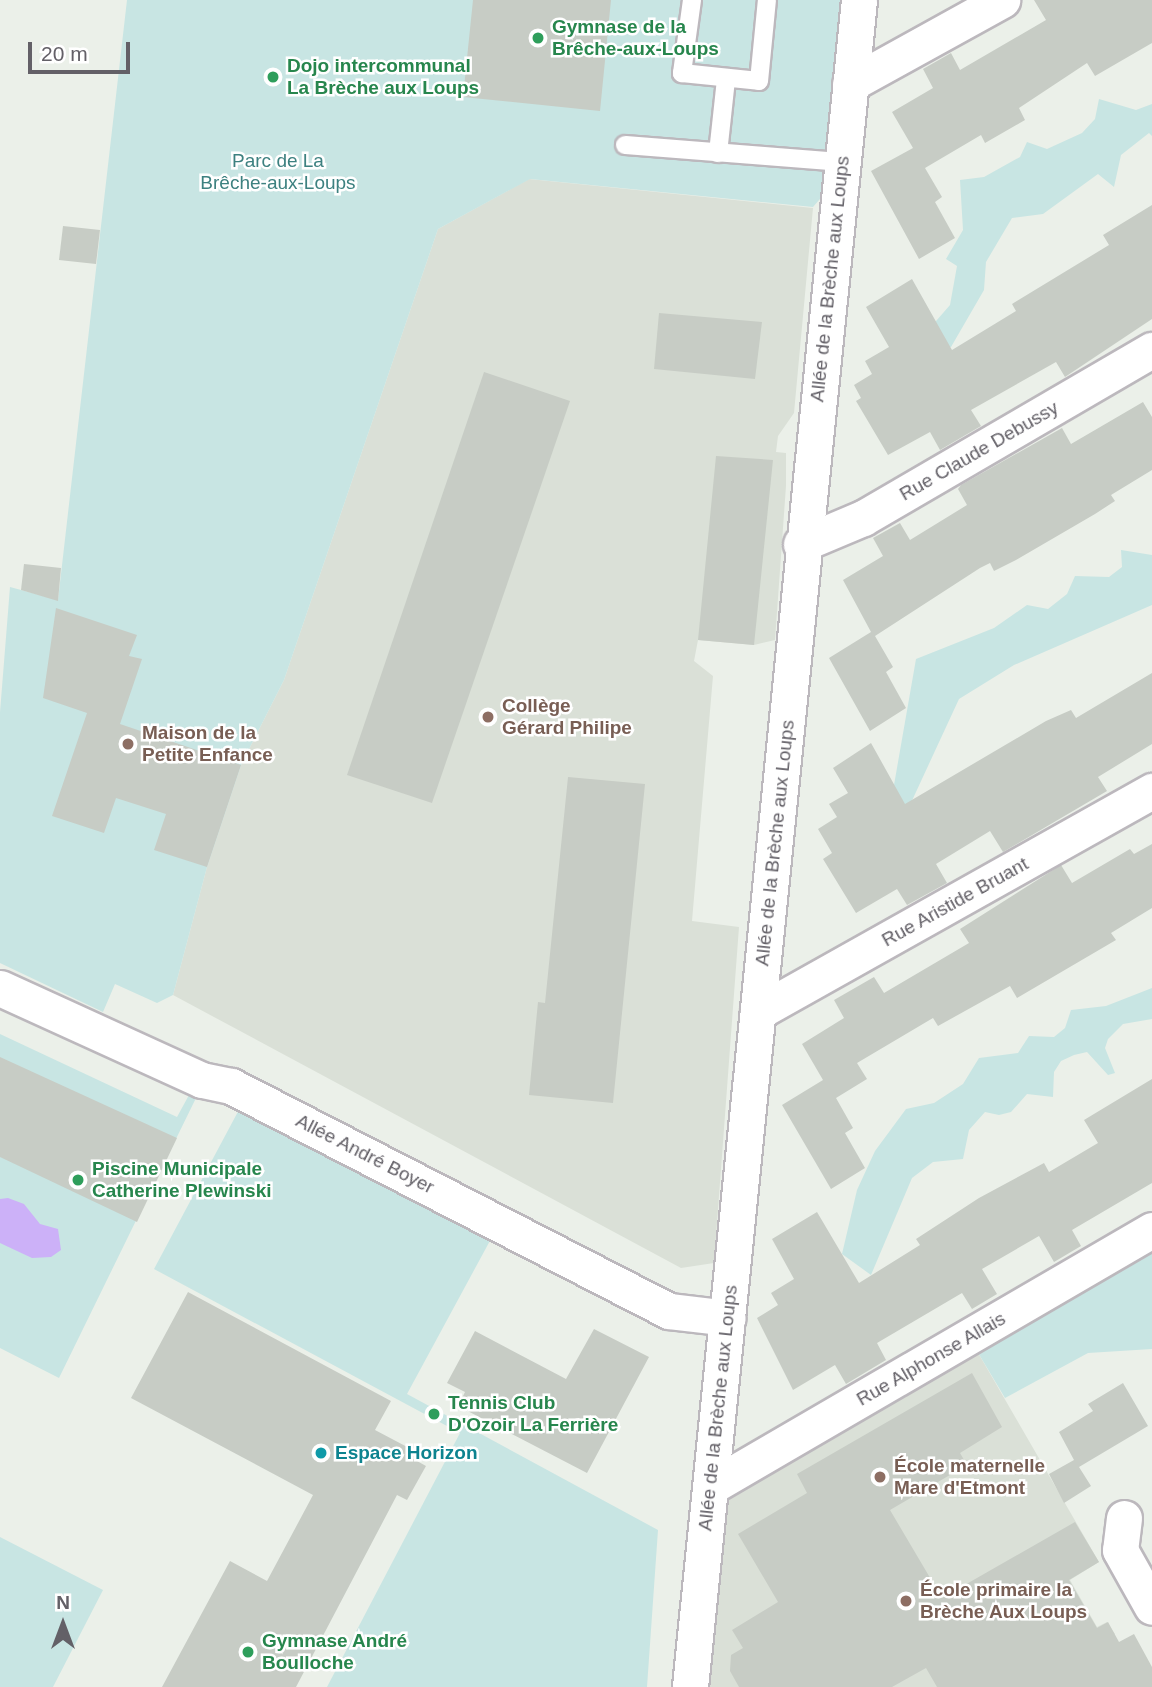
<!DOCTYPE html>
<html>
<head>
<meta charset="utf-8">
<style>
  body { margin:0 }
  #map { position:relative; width:1152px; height:1687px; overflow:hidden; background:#ebf0e9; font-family:Arial,sans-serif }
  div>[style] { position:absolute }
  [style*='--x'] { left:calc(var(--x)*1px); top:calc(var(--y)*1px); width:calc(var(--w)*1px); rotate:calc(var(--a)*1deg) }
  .education>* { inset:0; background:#dae0d7 }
  .green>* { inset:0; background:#c8e5e3 }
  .water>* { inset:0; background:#ccb1f8 }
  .building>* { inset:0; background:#c7ccc5 }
  .roads { filter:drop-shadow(2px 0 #bcb8bd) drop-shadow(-2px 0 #bcb8bd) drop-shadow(0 2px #bcb8bd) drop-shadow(0 -2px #bcb8bd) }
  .lane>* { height:18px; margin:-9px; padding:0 9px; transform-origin:9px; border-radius:9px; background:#fff }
  .street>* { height:35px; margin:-17.5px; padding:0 17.5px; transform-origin:17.5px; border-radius:17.5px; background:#fff }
  .dots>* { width:19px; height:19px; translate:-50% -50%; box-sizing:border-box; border:4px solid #fff; border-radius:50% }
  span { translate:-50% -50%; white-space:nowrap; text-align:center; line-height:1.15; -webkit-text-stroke:5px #fff; paint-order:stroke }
  .leisure-label { font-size:19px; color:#27864d; font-weight:700 }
  .left { translate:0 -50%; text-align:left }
  .park-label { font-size:19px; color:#3d8180 }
  .street-label { font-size:19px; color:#636067 }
  .education-label { font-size:19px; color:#785e54; font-weight:700 }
  .culture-label { font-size:19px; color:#0d838f; font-weight:700 }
  .north { position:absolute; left:28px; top:1589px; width:70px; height:70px; -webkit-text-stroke:5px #fff; paint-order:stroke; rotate:0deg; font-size:19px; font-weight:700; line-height:28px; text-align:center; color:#636067 }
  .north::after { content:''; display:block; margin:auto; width:24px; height:32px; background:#636067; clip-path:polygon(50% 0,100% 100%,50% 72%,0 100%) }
  .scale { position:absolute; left:28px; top:42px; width:102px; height:32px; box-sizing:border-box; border:4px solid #636067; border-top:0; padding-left:9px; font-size:21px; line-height:24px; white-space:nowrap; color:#636067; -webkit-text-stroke:5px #fff; paint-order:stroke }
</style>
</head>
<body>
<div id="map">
  <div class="education">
    <i style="clip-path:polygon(529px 179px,813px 208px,794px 413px,778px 436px,776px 452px,786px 453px,786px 486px,775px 640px,754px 645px,698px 640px,694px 661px,713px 676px,692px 921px,739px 927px,714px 1263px,681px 1268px,173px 995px,207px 867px,241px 765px,284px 680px,438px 229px)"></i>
    <i style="clip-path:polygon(977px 1351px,1099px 1562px,1070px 1580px,1097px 1627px,1107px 1622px,1115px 1634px,1050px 1687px,690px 1687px,710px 1487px)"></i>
  </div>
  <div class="green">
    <i style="clip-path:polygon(127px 0,859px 0,833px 184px,813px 207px,530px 179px,438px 229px,284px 680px,241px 765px,207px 867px,173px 995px,157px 1003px,115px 984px,103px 1012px,0 963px,0 712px,10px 587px,58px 600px)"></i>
    <i style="clip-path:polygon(1099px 99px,1136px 110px,1152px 104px,1152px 136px,1149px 133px,1121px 155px,1114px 187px,1098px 174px,1043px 214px,1012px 218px,986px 262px,984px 290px,951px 347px,916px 344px,950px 305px,957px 266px,946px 259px,963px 230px,960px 180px,984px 177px,1020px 157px,1027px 142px,1047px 149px,1082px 133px,1095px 119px)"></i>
    <i style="clip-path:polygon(1121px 550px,1152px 555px,1152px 605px,1014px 665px,959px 699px,891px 846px,894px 785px,916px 659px,994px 628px,1027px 605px,1048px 609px,1067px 594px,1075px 576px,1109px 577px,1122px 567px)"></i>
    <i style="clip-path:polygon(1152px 988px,1152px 1019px,1123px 1024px,1108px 1039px,1105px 1048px,1115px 1073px,1108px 1075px,1087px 1052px,1074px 1055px,1061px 1061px,1054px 1072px,1053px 1097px,1027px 1094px,1011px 1112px,999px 1115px,985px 1112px,969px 1130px,963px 1159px,933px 1162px,912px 1178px,871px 1275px,842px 1254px,857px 1190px,875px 1151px,906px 1109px,934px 1103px,963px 1084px,979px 1058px,1018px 1053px,1029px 1036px,1054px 1037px,1065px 1028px,1071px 1010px,1106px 1006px)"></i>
    <i style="clip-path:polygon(0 1034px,177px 1117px,189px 1095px,196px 1098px,59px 1378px,0 1348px)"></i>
    <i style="clip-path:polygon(241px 1106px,492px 1237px,407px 1394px,658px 1530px,647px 1687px,327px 1687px,460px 1433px,154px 1269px)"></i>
    <i style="clip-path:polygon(1152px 1249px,1152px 1349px,1088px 1353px,1005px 1398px,977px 1351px)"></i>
    <i style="clip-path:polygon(0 1537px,103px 1590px,53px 1687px,0 1687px)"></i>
  </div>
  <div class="water">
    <i style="clip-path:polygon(8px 1198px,24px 1204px,40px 1224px,58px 1229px,61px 1250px,51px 1257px,32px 1258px,0 1243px,0 1199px)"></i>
  </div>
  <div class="building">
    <i style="clip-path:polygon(473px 0,611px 0,600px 111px,463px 97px)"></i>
    <i style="clip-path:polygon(1034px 0,1152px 0,1152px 43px,1095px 76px,1087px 63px,1019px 108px,1025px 120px,985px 143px,981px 135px,925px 168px,942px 197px,935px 202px,955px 238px,919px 259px,871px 171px,913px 148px,892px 112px,933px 88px,923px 69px,951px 53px,960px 70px,1046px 20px)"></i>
    <i style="clip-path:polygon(1152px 205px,1152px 319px,1065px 377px,1056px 362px,971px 410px,981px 426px,940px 450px,930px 432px,888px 455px,856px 401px,861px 398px,854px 385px,872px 374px,865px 361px,889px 347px,866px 307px,912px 279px,952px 350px,1016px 311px,1012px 304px,1109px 245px,1103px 235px)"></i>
    <i style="clip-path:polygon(63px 226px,100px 230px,96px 264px,59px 260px)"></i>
    <i style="clip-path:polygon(659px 313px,762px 322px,755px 379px,654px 369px)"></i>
    <i style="clip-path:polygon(484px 372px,570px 401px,432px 803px,347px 775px)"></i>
    <i style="clip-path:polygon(1143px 402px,1152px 417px,1152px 470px,1111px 495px,1115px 501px,1095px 514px,1016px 560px,994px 571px,990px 563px,980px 568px,875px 636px,893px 667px,886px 672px,906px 708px,870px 731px,829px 658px,871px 632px,843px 580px,883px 556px,873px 538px,900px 523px,910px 540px,967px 505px,958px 489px,961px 485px,1062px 428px,1071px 444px)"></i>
    <i style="clip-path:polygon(716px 456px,773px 460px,754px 645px,698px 640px)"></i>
    <i style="clip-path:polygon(24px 564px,61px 568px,58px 601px,21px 590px)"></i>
    <i style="clip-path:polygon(56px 608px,137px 635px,129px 656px,142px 659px,120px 724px,241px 765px,207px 867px,154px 850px,166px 814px,116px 798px,104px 833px,52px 816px,87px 713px,43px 698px)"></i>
    <i style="clip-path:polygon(1152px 673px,1152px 744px,1098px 777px,1107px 791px,1003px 852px,990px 831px,936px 864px,947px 883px,907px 905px,897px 889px,856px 913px,823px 859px,832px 853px,818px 829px,837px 817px,829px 804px,848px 793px,833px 768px,871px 743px,905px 804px,1046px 721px,1071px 710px,1076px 718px)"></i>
    <i style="clip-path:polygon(568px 777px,645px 784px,613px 1103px,529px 1095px,538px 1002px,545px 1003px)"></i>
    <i style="clip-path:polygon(1152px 844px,1152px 908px,1111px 933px,1116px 940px,1017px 998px,1010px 986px,938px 1026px,933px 1018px,857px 1063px,867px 1079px,836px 1098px,853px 1128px,845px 1133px,865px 1168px,831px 1189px,782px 1105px,823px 1080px,802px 1044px,844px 1018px,834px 1000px,874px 977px,884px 993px,969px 943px,960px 929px,1061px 865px,1072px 883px,1130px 849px,1134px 854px)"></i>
    <i style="clip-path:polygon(0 1057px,177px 1138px,137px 1222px,0 1157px)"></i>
    <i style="clip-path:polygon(1152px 1079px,1152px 1183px,1072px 1230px,1081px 1246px,1054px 1262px,1039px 1236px,982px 1269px,997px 1294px,972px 1309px,962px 1293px,877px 1343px,886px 1360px,846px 1384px,835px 1365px,793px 1390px,757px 1318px,778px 1305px,771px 1293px,794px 1279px,772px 1239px,817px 1212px,859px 1283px,920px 1245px,916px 1239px,979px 1198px,1044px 1163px,1049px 1172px,1098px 1143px,1084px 1120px)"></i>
    <i style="clip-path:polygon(188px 1292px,391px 1401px,375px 1430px,411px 1449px,408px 1456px,426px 1466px,407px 1500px,397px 1495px,296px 1687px,162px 1687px,230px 1561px,267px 1581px,313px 1495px,131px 1398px)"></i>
    <i style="clip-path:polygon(594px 1329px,649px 1357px,587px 1473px,458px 1406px,465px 1392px,447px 1383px,475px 1331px,566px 1379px)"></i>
    <i style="clip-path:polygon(972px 1373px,1002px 1427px,960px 1453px,967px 1465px,890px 1510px,942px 1598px,1075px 1522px,1099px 1562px,1069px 1580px,1097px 1628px,1108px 1622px,1119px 1642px,1134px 1634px,1152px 1667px,1152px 1687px,937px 1687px,926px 1668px,892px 1687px,739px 1687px,730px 1671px,731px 1655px,743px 1648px,732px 1630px,778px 1602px,738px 1534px,807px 1493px,797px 1474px)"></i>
    <i style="clip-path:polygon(1123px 1383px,1148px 1426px,1079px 1467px,1091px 1486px,1064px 1503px,1049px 1474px,1074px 1460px,1059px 1432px,1093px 1411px,1088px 1404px)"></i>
  </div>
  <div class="roads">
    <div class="lane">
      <i style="--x:692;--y:0;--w:74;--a:97.8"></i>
      <i style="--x:682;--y:73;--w:77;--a:5.9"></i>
      <i style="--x:759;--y:81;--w:81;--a:-84.4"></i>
      <i style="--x:625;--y:145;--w:219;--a:4.5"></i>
      <i style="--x:718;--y:153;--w:74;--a:-83.8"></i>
    </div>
    <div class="street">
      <i style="--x:850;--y:84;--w:174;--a:-28.9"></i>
      <i style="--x:801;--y:544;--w:67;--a:-22.8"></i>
      <i style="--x:863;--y:518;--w:334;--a:-30.2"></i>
      <i style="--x:0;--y:988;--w:222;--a:24.5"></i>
      <i style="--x:202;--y:1080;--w:30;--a:12"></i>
      <i style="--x:231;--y:1086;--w:492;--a:27.2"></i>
      <i style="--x:669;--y:1311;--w:59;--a:6.8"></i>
      <i style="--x:758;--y:1012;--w:452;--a:-29.3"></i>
      <i style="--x:710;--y:1487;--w:511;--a:-30.18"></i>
      <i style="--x:1124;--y:1518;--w:32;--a:97"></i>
      <i style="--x:1120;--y:1550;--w:65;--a:60.7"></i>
      <i style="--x:690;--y:1687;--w:1695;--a:-84.28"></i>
    </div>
  </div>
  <div class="dots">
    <i style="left:538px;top:38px;background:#2e9e5b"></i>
    <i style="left:273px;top:77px;background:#2e9e5b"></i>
    <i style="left:488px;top:717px;background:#8d6e63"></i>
    <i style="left:128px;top:744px;background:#8d6e63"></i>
    <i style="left:78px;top:1180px;background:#2e9e5b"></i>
    <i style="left:434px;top:1414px;background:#2e9e5b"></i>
    <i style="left:321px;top:1453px;background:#0f9aa8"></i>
    <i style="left:880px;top:1477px;background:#8d6e63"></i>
    <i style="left:906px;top:1601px;background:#8d6e63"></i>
    <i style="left:248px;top:1652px;background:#2e9e5b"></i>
  </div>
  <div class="leisure-label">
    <span class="left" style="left:552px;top:38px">Gymnase de la<br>Brêche-aux-Loups</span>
    <span class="left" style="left:287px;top:77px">Dojo intercommunal<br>La Brèche aux Loups</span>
    <span class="left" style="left:92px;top:1180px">Piscine Municipale<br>Catherine Plewinski</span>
    <span class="left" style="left:448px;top:1414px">Tennis Club<br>D'Ozoir La Ferrière</span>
    <span class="left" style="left:262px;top:1652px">Gymnase André<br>Boulloche</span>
  </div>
  <div class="park-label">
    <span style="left:278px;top:172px">Parc de La<br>Brêche-aux-Loups</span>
  </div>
  <div class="street-label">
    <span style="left:830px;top:279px;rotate:-84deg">Allée de la Brèche aux Loups</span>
    <span style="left:979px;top:451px;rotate:-30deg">Rue Claude Debussy</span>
    <span style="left:775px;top:843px;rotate:-84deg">Allée de la Brèche aux Loups</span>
    <span style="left:955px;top:902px;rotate:-29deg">Rue Aristide Bruant</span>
    <span style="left:365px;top:1154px;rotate:27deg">Allée André Boyer</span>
    <span style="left:931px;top:1359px;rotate:-30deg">Rue Alphonse Allais</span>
    <span style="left:718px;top:1408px;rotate:-84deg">Allée de la Brèche aux Loups</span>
  </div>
  <div class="education-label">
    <span class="left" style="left:502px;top:717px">Collège<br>Gérard Philipe</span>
    <span class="left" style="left:142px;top:744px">Maison de la<br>Petite Enfance</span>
    <span class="left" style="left:894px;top:1477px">École maternelle<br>Mare d'Etmont</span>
    <span class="left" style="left:920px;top:1601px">École primaire la<br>Brèche Aux Loups</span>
  </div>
  <div class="culture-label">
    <span class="left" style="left:335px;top:1453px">Espace Horizon</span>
  </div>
  <div class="north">N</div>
  <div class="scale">20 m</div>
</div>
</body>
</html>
